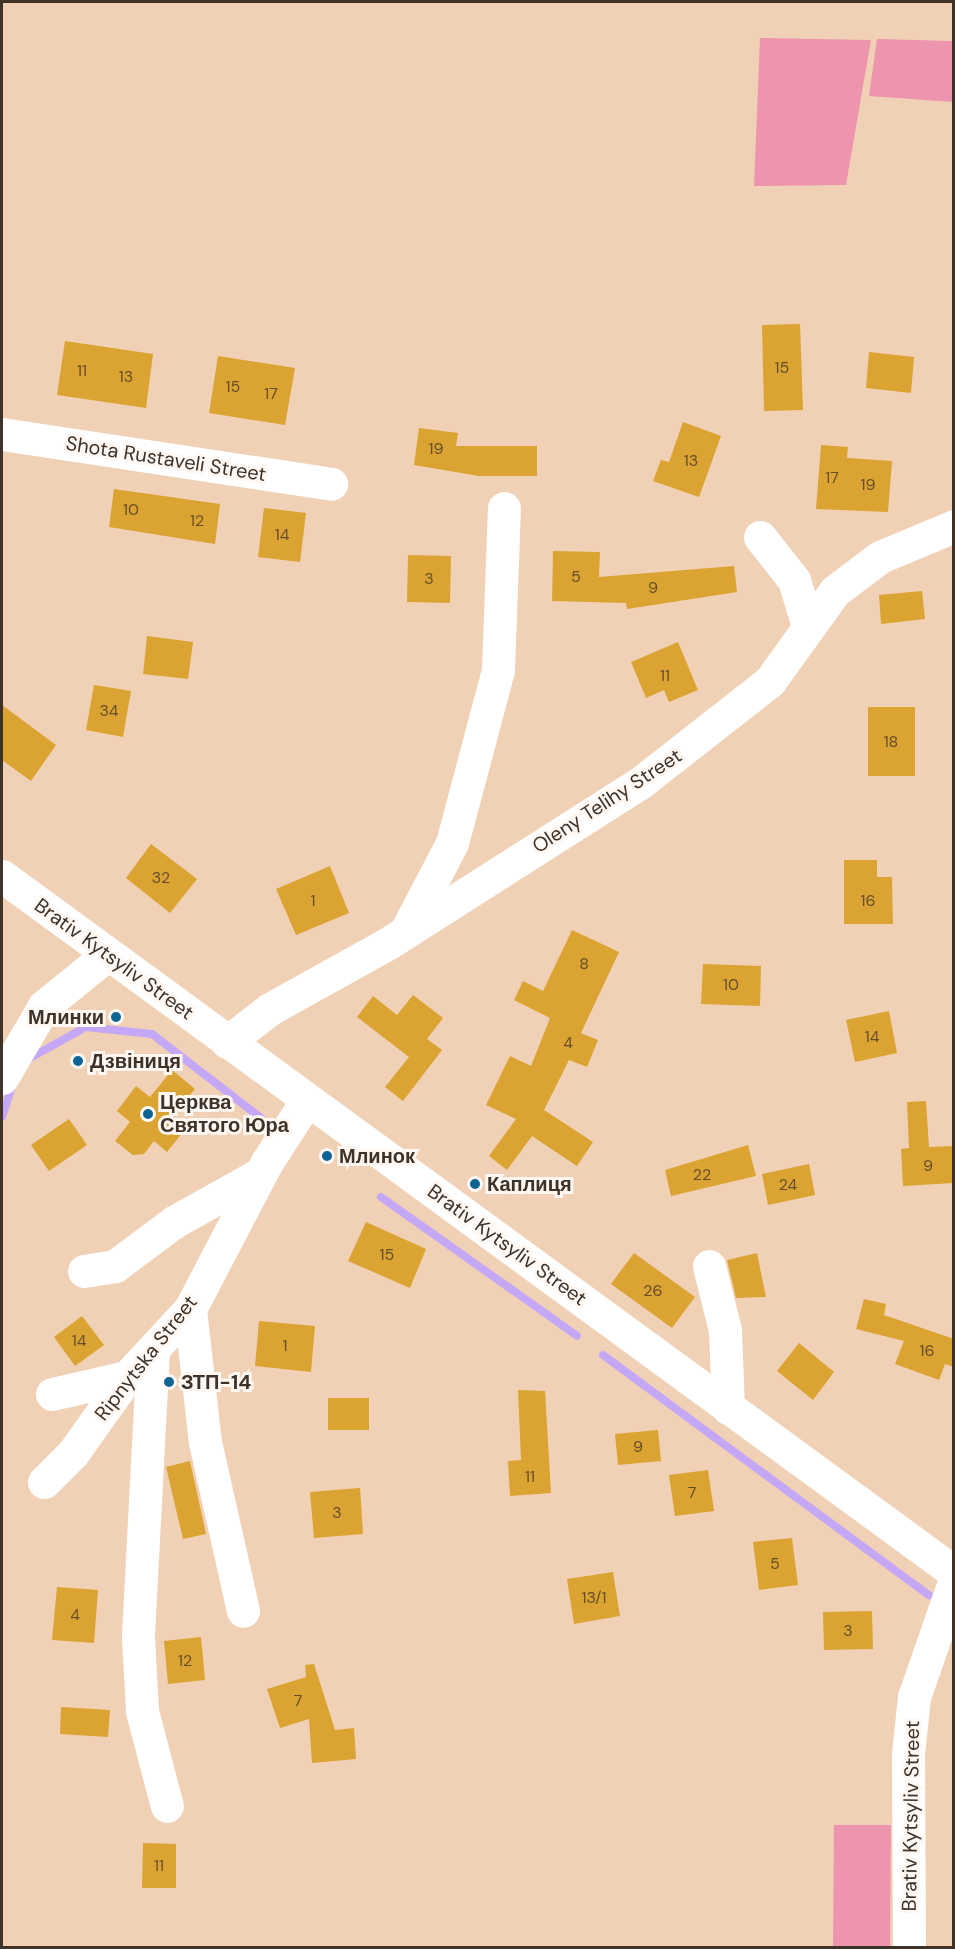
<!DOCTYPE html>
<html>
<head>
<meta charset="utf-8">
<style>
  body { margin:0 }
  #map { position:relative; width:955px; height:1949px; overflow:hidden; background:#f1d1b6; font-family:"DM Sans",sans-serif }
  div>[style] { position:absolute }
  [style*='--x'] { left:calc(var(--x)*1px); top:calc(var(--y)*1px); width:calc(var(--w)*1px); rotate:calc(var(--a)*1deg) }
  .green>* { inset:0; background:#ed95af }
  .stream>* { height:8px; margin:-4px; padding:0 4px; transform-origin:4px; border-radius:4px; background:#c5a8f5 }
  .building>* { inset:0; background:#daa332 }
  .minor>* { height:33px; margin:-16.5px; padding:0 16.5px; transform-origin:16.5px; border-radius:16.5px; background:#fff }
  .dots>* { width:16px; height:16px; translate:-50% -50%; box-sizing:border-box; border:3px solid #fef7f2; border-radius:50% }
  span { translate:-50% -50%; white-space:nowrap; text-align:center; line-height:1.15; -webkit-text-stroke:6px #fef7f2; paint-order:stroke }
  .number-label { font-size:16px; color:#664e2a }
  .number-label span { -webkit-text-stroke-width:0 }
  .street-label { font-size:20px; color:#3f3228 }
  .poi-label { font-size:20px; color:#3f3228; font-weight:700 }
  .right { translate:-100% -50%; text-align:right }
  .left { translate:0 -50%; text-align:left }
  .frame { position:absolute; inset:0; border:3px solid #3f3228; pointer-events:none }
</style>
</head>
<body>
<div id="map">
  <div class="green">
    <i style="clip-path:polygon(760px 38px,871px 40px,846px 185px,754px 186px)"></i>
    <i style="clip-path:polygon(877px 39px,953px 41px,953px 102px,869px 96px)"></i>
    <i style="clip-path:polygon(834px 1825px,891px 1825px,890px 1947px,833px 1947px)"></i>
  </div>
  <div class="stream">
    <i style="--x:30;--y:1058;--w:64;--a:-29"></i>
    <i style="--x:86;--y:1027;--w:66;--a:6.1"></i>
    <i style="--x:152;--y:1034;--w:138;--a:37.6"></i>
    <i style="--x:2;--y:1117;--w:35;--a:-72"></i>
    <i style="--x:381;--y:1197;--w:240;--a:35.3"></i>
    <i style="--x:603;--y:1355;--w:405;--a:36.4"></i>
  </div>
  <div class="building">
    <i style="clip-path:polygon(800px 324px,803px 410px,764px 411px,762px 325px)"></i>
    <i style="clip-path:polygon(65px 341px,153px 354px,146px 408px,57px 395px)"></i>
    <i style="clip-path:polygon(869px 352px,914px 357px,911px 393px,866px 388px)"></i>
    <i style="clip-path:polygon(218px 356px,295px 368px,285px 425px,209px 413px)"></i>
    <i style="clip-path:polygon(683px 422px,721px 436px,699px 497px,653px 481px,661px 460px,669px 462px)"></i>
    <i style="clip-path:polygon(419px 428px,458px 433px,456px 446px,537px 446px,537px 476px,479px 476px,414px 465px)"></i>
    <i style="clip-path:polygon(821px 445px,848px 447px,847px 458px,892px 461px,888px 512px,816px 509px)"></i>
    <i style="clip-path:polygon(114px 489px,220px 504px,215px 544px,109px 527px)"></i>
    <i style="clip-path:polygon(264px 508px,306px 513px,300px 562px,258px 557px)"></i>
    <i style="clip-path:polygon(553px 551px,600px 552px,599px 577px,734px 566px,737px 592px,627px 609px,626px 603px,552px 601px)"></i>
    <i style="clip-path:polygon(408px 555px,451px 556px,450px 603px,407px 602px)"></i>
    <i style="clip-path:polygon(922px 591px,925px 619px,881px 624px,879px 595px)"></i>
    <i style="clip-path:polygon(147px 636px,193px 642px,188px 679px,143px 674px)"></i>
    <i style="clip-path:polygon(678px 642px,698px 690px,669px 702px,664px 690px,646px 698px,631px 662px)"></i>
    <i style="clip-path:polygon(94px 685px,131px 691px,123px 737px,86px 730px)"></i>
    <i style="clip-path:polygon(2px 705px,56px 745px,31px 781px,2px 760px)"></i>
    <i style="clip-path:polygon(868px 707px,915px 707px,915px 776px,868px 776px)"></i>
    <i style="clip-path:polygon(151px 844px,197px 879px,170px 913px,126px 878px)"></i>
    <i style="clip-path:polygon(844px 860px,877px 860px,877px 877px,892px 877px,893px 924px,844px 924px)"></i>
    <i style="clip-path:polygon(330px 866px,349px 913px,296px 935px,276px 889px)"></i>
    <i style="clip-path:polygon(572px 930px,619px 952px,581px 1033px,598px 1040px,587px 1067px,569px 1060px,544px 1110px,593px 1142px,577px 1166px,532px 1136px,507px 1170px,489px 1156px,516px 1119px,486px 1105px,510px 1056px,531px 1066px,550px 1018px,514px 1000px,523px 981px,543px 991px)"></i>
    <i style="clip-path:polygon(703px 964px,761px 966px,760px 1006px,701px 1004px)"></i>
    <i style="clip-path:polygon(413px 995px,443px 1018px,427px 1039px,442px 1050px,403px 1101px,385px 1087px,409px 1057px,357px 1017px,373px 996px,397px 1015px)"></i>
    <i style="clip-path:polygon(889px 1011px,897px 1053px,855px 1062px,846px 1020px)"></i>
    <i style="clip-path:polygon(172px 1070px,195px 1089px,173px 1116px,187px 1127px,167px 1152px,154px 1141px,144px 1154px,133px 1155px,115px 1141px,130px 1122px,117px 1111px,136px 1086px,150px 1097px)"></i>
    <i style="clip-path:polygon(926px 1101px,929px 1147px,954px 1146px,954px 1183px,903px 1186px,901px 1149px,909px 1148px,907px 1102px)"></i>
    <i style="clip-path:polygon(69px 1119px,87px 1145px,49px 1171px,31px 1145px)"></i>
    <i style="clip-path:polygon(748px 1145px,756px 1176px,671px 1196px,665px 1170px)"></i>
    <i style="clip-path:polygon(809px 1164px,815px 1195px,768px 1205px,762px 1174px)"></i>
    <i style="clip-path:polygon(366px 1222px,426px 1249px,410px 1288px,348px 1261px)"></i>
    <i style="clip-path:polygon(634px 1253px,695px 1297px,672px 1328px,611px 1284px)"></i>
    <i style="clip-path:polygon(757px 1253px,766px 1297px,736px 1298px,727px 1260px)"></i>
    <i style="clip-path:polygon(864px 1299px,886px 1304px,884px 1315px,954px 1339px,954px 1367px,945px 1364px,939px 1380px,895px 1364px,904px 1341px,856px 1329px)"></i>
    <i style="clip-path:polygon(82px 1316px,104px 1345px,75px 1366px,54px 1337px)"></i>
    <i style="clip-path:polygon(259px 1321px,315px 1326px,311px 1372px,255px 1366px)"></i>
    <i style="clip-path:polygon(799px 1343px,834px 1372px,813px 1400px,777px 1371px)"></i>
    <i style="clip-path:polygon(518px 1390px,545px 1391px,551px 1493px,510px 1496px,508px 1461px,521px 1460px)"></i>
    <i style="clip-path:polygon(328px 1398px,369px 1398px,369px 1430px,328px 1430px)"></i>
    <i style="clip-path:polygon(658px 1430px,661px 1461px,618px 1465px,615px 1434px)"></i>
    <i style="clip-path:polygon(190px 1461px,206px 1534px,183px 1539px,166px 1467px)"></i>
    <i style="clip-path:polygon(708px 1470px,714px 1511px,675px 1516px,669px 1475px)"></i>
    <i style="clip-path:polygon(360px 1488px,363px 1534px,314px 1538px,310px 1492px)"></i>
    <i style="clip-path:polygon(792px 1538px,798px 1585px,759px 1590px,753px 1542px)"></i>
    <i style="clip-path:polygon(613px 1572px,620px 1616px,574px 1624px,567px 1579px)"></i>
    <i style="clip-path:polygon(57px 1587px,98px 1590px,94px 1643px,52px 1640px)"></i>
    <i style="clip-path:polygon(872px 1611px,873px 1649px,824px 1650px,823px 1612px)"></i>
    <i style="clip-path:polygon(201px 1637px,205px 1680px,168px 1684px,164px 1641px)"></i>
    <i style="clip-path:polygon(314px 1664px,335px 1730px,354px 1728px,356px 1759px,312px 1763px,309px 1719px,280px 1728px,267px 1689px,306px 1677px,305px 1665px)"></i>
    <i style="clip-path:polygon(61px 1707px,110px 1710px,108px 1737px,60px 1734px)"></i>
    <i style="clip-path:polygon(143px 1843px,176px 1844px,176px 1888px,142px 1888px)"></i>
  </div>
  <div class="minor">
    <i style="--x:2;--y:434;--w:333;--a:8.6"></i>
    <i style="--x:760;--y:537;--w:55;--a:51.7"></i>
    <i style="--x:794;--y:580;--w:45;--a:73.2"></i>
    <i style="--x:2;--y:876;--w:1179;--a:36.17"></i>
    <i style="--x:407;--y:929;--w:97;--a:-62.4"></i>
    <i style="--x:452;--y:843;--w:179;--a:-75.1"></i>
    <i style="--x:498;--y:670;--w:162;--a:-87.9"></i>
    <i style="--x:227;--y:1042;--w:54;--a:-37.5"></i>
    <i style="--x:270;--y:1009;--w:134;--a:-29.1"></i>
    <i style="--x:387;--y:944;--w:300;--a:-32.5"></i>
    <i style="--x:640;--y:783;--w:165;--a:-38.1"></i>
    <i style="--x:770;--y:681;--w:111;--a:-54.2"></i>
    <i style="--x:835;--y:591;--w:56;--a:-37.1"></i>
    <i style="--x:880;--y:557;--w:80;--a:-22.7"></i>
    <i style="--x:2;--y:1078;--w:83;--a:-59.7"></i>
    <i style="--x:44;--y:1006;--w:81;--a:-39"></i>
    <i style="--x:709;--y:1266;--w:66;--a:76"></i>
    <i style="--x:725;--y:1330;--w:78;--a:87.8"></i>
    <i style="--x:84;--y:1271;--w:31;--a:-9"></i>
    <i style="--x:115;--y:1266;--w:74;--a:-36.7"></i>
    <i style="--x:174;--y:1222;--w:98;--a:-29.2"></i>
    <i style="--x:190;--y:1309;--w:134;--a:83.6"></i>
    <i style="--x:205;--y:1442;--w:173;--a:77.3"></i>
    <i style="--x:153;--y:1349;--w:288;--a:93"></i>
    <i style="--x:138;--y:1637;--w:74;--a:86.9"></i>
    <i style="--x:142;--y:1711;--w:98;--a:75.3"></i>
    <i style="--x:52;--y:1394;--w:77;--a:-12.8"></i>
    <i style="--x:44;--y:1482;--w:41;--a:-45"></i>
    <i style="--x:73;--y:1453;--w:93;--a:-54.6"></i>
    <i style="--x:127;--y:1377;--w:93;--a:-47.2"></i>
    <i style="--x:190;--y:1309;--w:166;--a:-62.4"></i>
    <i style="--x:267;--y:1162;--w:74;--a:-57.2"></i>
    <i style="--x:909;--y:1948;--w:194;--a:-90.3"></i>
    <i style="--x:908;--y:1754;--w:57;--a:-84"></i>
    <i style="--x:914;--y:1697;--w:122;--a:-70.8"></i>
  </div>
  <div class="dots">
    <i style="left:116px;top:1017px;background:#0e6495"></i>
    <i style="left:78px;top:1061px;background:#0e6495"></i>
    <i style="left:148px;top:1114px;background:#0e6495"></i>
    <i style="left:327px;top:1156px;background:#0e6495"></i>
    <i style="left:475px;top:1184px;background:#0e6495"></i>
    <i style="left:169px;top:1382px;background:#0e6495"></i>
  </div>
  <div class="number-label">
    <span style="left:782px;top:368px">15</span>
    <span style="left:82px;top:371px">11</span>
    <span style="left:126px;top:377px">13</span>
    <span style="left:233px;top:387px">15</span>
    <span style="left:271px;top:394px">17</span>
    <span style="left:436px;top:449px">19</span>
    <span style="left:691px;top:461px">13</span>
    <span style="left:832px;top:478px">17</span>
    <span style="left:868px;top:485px">19</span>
    <span style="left:131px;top:510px">10</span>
    <span style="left:197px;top:521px">12</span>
    <span style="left:282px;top:535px">14</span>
    <span style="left:576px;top:577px">5</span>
    <span style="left:429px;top:579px">3</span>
    <span style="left:653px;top:588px">9</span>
    <span style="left:665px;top:676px">11</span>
    <span style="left:109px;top:711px">34</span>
    <span style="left:891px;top:742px">18</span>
    <span style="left:161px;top:878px">32</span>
    <span style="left:313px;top:901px">1</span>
    <span style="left:868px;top:901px">16</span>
    <span style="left:584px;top:964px">8</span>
    <span style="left:731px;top:985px">10</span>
    <span style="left:872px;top:1037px">14</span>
    <span style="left:568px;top:1043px">4</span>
    <span style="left:928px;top:1166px">9</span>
    <span style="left:702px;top:1175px">22</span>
    <span style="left:788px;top:1185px">24</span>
    <span style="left:387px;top:1255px">15</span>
    <span style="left:653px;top:1291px">26</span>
    <span style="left:79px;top:1341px">14</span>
    <span style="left:285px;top:1346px">1</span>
    <span style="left:927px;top:1351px">16</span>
    <span style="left:638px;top:1447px">9</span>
    <span style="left:530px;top:1477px">11</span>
    <span style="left:692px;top:1493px">7</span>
    <span style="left:337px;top:1513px">3</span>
    <span style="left:775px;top:1564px">5</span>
    <span style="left:594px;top:1598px">13/1</span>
    <span style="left:75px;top:1615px">4</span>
    <span style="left:848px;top:1631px">3</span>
    <span style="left:185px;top:1661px">12</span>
    <span style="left:298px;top:1701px">7</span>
    <span style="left:159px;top:1866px">11</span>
  </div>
  <div class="street-label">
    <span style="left:166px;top:459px;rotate:9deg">Shota Rustaveli Street</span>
    <span style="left:607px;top:801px;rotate:-33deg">Oleny Telihy Street</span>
    <span style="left:114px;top:959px;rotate:36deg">Brativ Kytsyliv Street</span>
    <span style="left:507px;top:1245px;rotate:36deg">Brativ Kytsyliv Street</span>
    <span style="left:146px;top:1358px;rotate:-52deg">Ripnytska Street</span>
    <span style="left:911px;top:1816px;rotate:-89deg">Brativ Kytsyliv Street</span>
  </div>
  <div class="poi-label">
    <span class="right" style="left:104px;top:1017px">Млинки</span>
    <span class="left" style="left:90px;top:1061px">Дзвіниця</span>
    <span class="left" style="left:160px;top:1114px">Церква<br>Святого Юра</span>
    <span class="left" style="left:339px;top:1156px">Млинок</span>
    <span class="left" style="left:487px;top:1184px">Каплиця</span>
    <span class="left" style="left:181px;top:1382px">ЗТП-14</span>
  </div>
  <div class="frame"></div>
</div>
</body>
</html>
